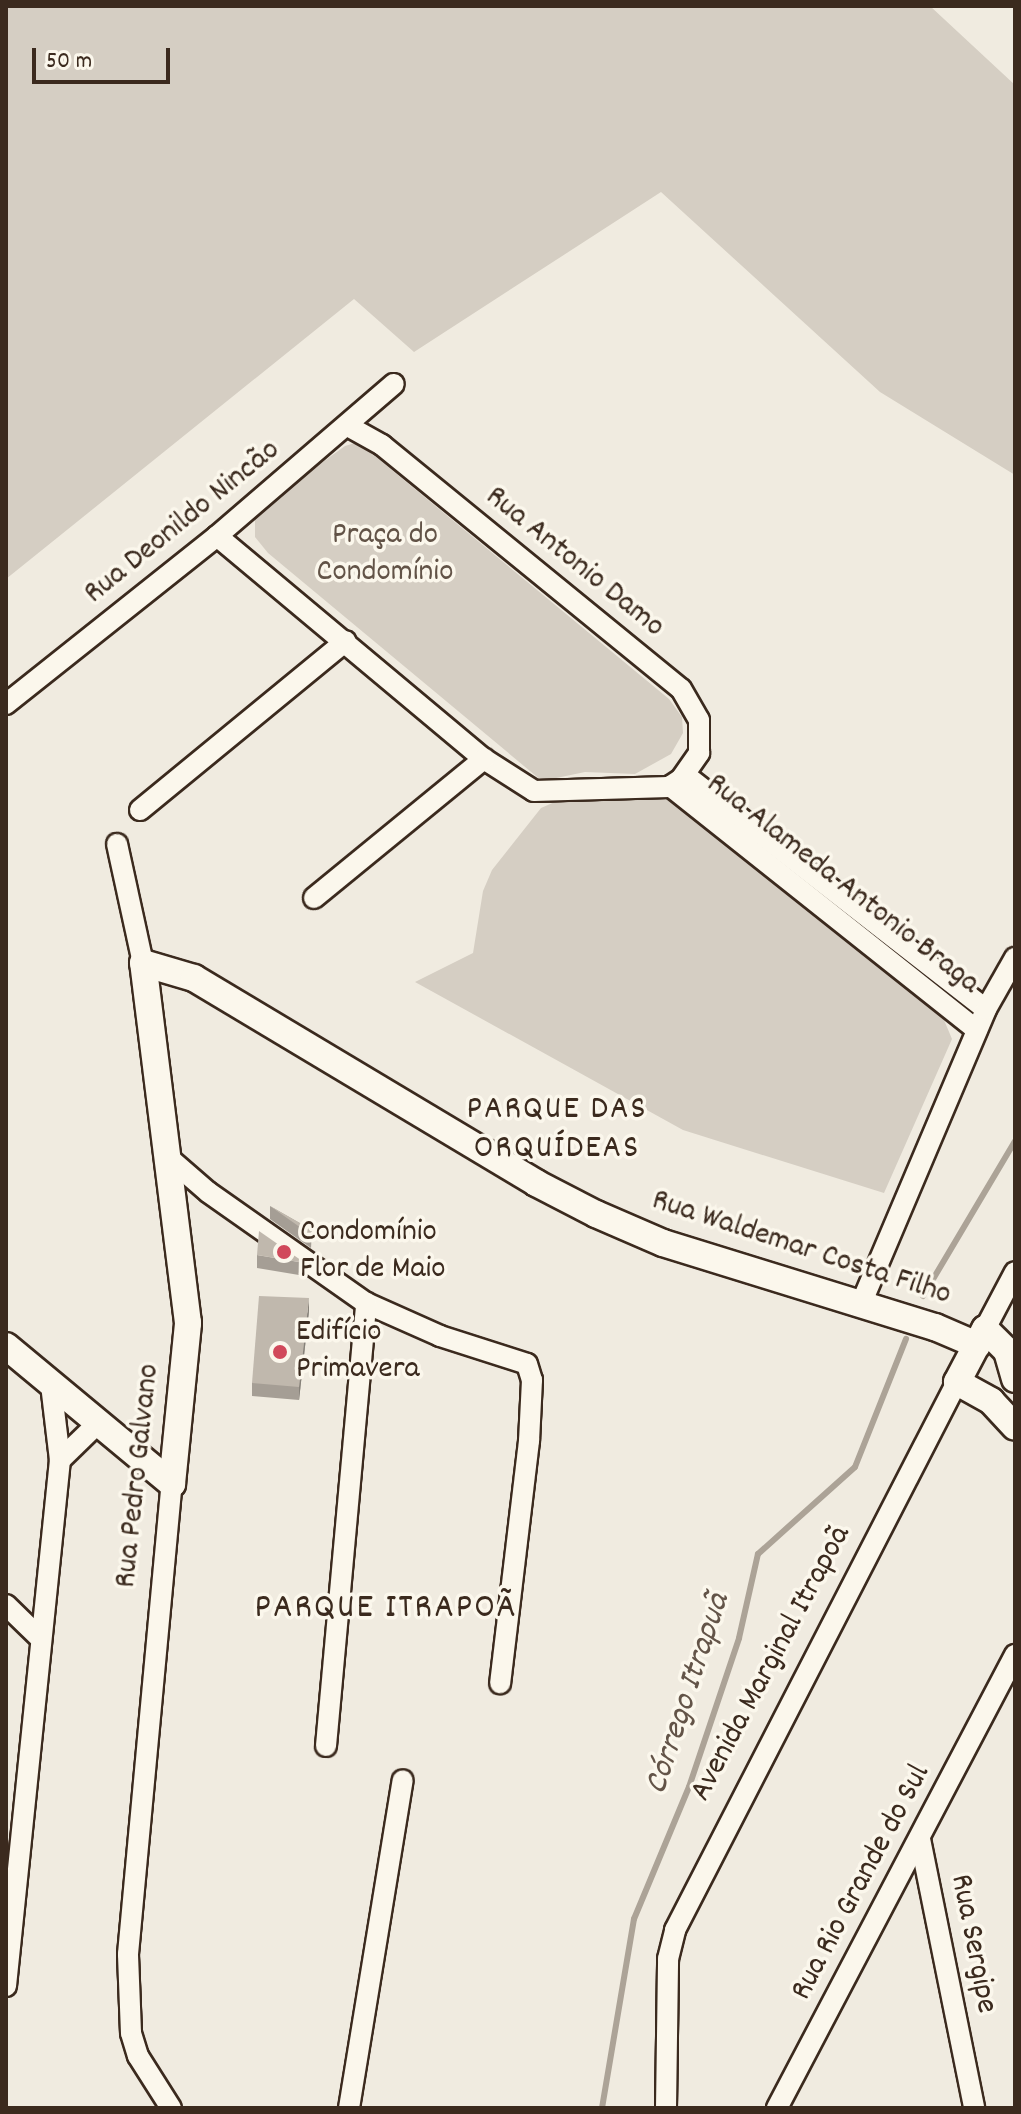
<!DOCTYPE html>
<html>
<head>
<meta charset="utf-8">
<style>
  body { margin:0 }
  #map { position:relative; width:1021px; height:2114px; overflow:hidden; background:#f0ebe0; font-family:Dekko,sans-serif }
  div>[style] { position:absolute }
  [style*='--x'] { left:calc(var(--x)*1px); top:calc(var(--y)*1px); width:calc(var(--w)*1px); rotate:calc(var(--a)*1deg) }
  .green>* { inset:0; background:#d5cec3 }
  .stream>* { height:6px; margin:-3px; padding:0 3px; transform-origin:3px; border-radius:3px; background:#aca397 }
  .roads { filter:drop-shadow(2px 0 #3b2a1e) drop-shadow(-2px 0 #3b2a1e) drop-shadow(0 2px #3b2a1e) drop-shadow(0 -2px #3b2a1e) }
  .minor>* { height:20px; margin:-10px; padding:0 10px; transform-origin:10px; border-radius:10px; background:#fbf7ec }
  .major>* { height:26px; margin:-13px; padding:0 13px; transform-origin:13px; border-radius:13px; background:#fbf7ec }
  .wall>* { inset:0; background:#a59e95 }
  .shaded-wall>* { inset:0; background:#868179 }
  .building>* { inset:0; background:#c0b8ad }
  .dots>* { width:22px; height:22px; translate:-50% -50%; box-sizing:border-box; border:4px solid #fbf7ec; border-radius:50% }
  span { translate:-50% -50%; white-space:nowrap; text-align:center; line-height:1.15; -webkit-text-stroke:7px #fbf7ec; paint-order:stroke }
  .street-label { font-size:32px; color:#3b2a1e }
  .park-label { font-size:32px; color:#625347 }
  .poi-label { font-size:32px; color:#3b2a1e }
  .left { translate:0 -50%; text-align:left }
  .neighbourhood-label { font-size:34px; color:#3b2a1e; letter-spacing:2px }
  .water-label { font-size:34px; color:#635448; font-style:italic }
  .quarter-label { font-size:36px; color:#3b2a1e; letter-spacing:2px }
  .frame { position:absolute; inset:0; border:8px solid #3b2a1e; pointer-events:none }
  .scale { position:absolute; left:32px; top:48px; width:138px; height:36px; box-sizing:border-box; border:4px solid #3b2a1e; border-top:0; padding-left:10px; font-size:24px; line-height:28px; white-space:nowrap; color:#3b2a1e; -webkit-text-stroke:6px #fbf7ec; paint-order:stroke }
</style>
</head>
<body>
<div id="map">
  <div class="green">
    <i style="clip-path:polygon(6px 6px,930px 6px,1015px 85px,1015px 475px,880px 392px,661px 192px,414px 352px,354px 299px,6px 579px)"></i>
    <i style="clip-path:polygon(358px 442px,669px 699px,682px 717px,683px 733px,671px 754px,635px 774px,585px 772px,542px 781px,268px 553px,255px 537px,255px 519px,262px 506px,345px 446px)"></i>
    <i style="clip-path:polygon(619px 793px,679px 799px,939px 1008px,952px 1039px,884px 1193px,683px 1130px,415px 982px,473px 953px,483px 891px,492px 870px,541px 808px,557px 801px)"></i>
  </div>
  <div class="stream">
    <i style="--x:923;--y:1296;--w:180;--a:-59.3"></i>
    <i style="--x:602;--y:2108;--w:192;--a:-80.4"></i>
    <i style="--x:634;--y:1919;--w:143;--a:-67.4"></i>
    <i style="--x:689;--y:1787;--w:157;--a:-71.4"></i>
    <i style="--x:739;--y:1638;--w:86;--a:-77.3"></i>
    <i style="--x:758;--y:1554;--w:130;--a:-41.9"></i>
    <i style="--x:855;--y:1467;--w:138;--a:-68.3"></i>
  </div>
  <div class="roads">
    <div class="minor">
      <i style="--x:217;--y:536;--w:348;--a:39.9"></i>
      <i style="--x:484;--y:759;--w:59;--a:32.6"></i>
      <i style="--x:534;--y:791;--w:135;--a:-1.7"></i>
      <i style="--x:669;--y:787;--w:14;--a:-34"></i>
      <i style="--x:681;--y:779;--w:32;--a:-55"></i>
      <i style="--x:699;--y:753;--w:33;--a:-90"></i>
      <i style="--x:699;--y:720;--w:36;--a:-120"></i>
      <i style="--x:681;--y:689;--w:386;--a:-140.8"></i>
      <i style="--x:382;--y:445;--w:39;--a:-151"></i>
      <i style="--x:6;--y:704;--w:270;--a:-38.5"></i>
      <i style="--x:217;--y:536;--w:233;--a:-40.7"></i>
      <i style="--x:685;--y:775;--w:381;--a:37.9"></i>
      <i style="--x:670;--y:786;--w:392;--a:38.5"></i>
      <i style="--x:140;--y:810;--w:266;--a:-39.4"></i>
      <i style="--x:117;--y:844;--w:122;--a:77.7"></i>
      <i style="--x:314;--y:898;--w:220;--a:-39.3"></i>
      <i style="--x:170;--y:1159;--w:50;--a:41"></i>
      <i style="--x:208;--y:1192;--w:193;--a:35.1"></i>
      <i style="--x:366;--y:1303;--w:81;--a:24"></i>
      <i style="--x:440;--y:1336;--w:91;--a:17.8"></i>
      <i style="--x:527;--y:1364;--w:17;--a:73"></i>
      <i style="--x:532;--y:1380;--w:61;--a:92.8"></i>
      <i style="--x:529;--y:1441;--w:244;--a:96.8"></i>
      <i style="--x:861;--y:1304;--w:320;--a:-67"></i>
      <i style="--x:986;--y:1009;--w:59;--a:-60.4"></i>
      <i style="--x:985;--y:1329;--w:64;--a:-62.2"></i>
      <i style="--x:60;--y:1460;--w:53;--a:-44.2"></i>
      <i style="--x:6;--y:1605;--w:49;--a:44.2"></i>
      <i style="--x:326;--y:1746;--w:445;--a:-84.8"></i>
      <i style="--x:920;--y:1839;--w:274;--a:78.6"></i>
      <i style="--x:6;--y:1986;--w:529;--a:-84.14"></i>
      <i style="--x:60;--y:1460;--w:77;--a:-96.8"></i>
      <i style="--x:171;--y:2108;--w:62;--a:-122.4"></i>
      <i style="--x:138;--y:2056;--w:24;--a:-107"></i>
      <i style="--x:131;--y:2033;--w:79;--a:-92.2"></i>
      <i style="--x:128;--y:1954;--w:472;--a:-84.7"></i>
      <i style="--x:349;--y:2108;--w:332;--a:-80.7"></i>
      <i style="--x:666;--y:2108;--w:149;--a:-89.2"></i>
      <i style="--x:668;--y:1959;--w:30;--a:-76"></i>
      <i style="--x:675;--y:1930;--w:616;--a:-62.77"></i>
      <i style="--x:777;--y:2108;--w:512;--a:-62.28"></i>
    </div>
    <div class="major">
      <i style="--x:6;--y:1346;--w:216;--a:39.7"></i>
      <i style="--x:1015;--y:1379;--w:29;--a:-106"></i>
      <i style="--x:1007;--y:1351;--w:31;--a:-135"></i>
      <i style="--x:985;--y:1329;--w:60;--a:117.8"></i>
      <i style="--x:957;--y:1382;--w:39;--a:29"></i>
      <i style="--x:991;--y:1401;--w:35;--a:47"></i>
      <i style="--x:172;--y:1484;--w:162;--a:-84.3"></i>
      <i style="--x:188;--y:1323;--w:363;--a:-97.1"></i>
      <i style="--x:143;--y:963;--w:53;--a:16.4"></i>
      <i style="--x:194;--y:978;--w:399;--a:30.9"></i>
      <i style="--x:536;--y:1183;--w:68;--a:27.3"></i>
      <i style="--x:596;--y:1214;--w:73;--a:23.4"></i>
      <i style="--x:663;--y:1243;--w:285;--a:17.2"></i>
      <i style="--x:935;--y:1327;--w:46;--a:23.2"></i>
    </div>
  </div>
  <div class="wall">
    <i style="clip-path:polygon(270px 1206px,312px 1230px,311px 1248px,270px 1219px)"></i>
    <i style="clip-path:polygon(257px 1255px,305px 1263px,305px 1276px,257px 1268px)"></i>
    <i style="clip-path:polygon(309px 1311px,299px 1400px,252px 1396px,252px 1383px)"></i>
  </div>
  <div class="shaded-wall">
    <i style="clip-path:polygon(309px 1298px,309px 1311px,299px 1400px,299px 1387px)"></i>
  </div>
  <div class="building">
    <i style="clip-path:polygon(270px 1206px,312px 1230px,311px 1235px)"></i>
    <i style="clip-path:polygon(259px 1231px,305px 1263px,257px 1255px)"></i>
    <i style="clip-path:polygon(259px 1296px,309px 1298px,299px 1387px,252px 1383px)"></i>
  </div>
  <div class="dots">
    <i style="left:284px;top:1252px;background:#d1495b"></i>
    <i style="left:280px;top:1352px;background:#d1495b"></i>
  </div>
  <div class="street-label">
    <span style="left:183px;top:523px;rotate:-39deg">Rua Deonildo Nincão</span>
    <span style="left:574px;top:563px;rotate:39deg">Rua Antonio Damo</span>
    <span style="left:842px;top:885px;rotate:38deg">Rua Alameda Antonio Braga</span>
    <span style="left:801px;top:1249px;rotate:18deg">Rua Waldemar Costa Filho</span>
    <span style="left:139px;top:1476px;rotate:-84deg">Rua Pedro Galvano</span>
    <span style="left:772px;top:1664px;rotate:-62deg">Avenida Marginal Itrapoã</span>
    <span style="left:862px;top:1883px;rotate:-62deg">Rua Rio Grande do Sul</span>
    <span style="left:972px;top:1944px;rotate:79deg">Rua Sergipe</span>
  </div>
  <div class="park-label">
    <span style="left:385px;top:555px">Praça do<br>Condomínio</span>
  </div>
  <div class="poi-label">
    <span class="left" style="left:300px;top:1252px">Condomínio<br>Flor de Maio</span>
    <span class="left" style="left:296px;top:1352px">Edifício<br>Primavera</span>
  </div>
  <div class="neighbourhood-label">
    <span style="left:557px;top:1130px">PARQUE DAS<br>ORQUÍDEAS</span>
  </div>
  <div class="water-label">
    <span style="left:689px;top:1694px;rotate:-72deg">Córrego Itrapuã</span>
  </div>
  <div class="quarter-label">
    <span style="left:386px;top:1610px">PARQUE ITRAPOÃ</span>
  </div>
  <div class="frame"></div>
  <div class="scale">50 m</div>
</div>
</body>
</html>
